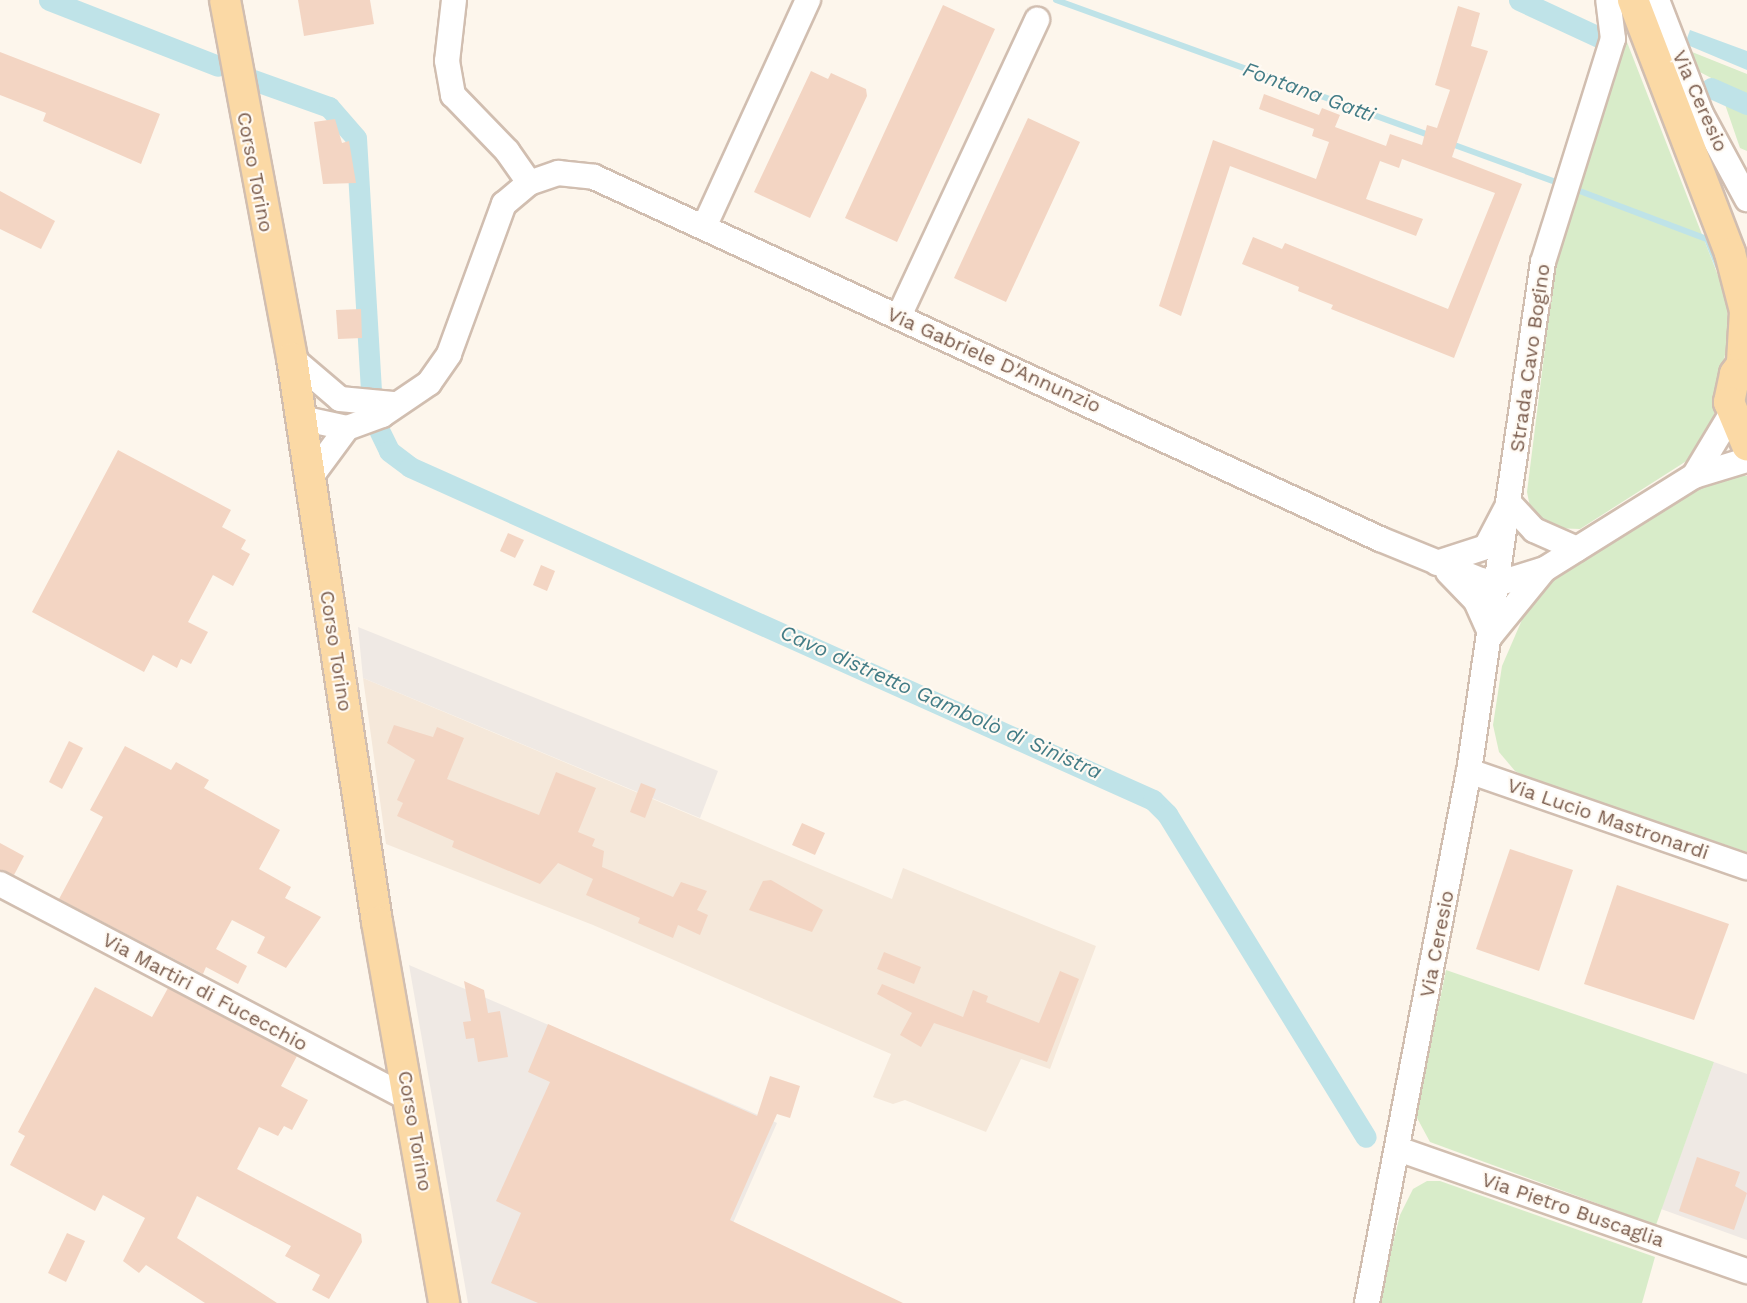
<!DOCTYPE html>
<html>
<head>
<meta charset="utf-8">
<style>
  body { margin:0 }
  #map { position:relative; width:1747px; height:1303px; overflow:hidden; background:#fdf6ec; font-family:"Work Sans",sans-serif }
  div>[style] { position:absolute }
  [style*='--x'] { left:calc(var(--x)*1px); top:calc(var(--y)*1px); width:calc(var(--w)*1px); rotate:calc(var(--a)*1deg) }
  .residential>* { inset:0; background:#f5e8da }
  .industrial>* { inset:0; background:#efe9e4 }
  .green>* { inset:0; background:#d8ecc9 }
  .water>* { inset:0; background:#bfe3e8 }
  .stream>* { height:6px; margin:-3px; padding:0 3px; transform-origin:3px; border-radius:3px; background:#bfe3e8 }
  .canal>* { height:21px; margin:-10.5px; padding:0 10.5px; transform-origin:10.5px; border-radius:10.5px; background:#bfe3e8 }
  .building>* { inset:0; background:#f3d5c3 }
  .roads { filter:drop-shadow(2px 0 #d1beb0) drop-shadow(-2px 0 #d1beb0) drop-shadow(0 2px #d1beb0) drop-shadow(0 -2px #d1beb0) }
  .minor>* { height:24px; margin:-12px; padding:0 12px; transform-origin:12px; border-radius:12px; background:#fff }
  .major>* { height:30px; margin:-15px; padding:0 15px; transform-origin:15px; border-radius:15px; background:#fbd9a5 }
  span { translate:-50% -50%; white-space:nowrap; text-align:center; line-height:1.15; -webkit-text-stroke:4.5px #fffaf3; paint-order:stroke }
  .street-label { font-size:20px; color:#7a5c4d }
  .water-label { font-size:21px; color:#437c86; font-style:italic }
</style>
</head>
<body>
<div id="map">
  <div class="residential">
    <i style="clip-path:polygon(363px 678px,892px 899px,903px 868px,1096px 946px,1050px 1069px,1021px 1059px,986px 1132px,905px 1100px,893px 1104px,873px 1097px,891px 1054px,593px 925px,386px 844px)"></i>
  </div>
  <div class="industrial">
    <i style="clip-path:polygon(358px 627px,718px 771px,700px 818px,363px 678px)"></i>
    <i style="clip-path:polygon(409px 965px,777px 1123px,733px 1223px,901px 1303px,468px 1303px)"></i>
    <i style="clip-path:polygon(1714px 1062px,1747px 1074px,1747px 1240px,1661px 1209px)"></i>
  </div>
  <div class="green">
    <i style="clip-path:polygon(1625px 37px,1726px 296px,1729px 333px,1710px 436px,1699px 453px,1580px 529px,1552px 528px,1531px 512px,1527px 492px,1556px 260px,1571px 216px,1566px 208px)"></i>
    <i style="clip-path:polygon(1692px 52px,1747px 74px,1747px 151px,1740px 148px,1717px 81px,1696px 70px)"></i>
    <i style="clip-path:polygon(1727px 474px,1747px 476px,1747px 852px,1536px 782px,1515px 771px,1499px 752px,1493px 725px,1502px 666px,1531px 599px,1558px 575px,1683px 494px)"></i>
    <i style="clip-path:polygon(1446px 970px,1714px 1062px,1656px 1225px,1430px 1142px,1416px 1116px)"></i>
    <i style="clip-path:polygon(1427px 1181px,1440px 1181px,1655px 1257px,1642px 1303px,1378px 1303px,1400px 1215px,1413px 1189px)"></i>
  </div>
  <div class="water">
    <i style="clip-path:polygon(1690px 30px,1747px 51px,1747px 70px,1685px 44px)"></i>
  </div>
  <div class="stream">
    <i style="--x:1056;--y:0;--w:399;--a:19.9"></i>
    <i style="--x:1449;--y:143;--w:119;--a:20.1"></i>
    <i style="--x:1577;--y:190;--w:139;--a:20.7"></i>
    <i style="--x:1707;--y:239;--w:29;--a:68"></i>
  </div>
  <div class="canal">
    <i style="--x:49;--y:0;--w:181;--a:21.3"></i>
    <i style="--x:1519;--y:0;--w:95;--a:24.9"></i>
    <i style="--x:253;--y:80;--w:81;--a:19.6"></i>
    <i style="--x:329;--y:107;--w:41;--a:48.9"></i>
    <i style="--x:356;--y:138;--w:251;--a:86.6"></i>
    <i style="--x:1711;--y:88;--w:39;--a:24"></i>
    <i style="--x:378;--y:428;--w:25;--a:64"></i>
    <i style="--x:389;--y:451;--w:26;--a:37"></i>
    <i style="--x:410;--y:467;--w:814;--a:24.14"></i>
    <i style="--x:1153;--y:800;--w:20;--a:45"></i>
    <i style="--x:1167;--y:814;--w:379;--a:58.4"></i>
  </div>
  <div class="building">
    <i style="clip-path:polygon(298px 0,370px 0,374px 24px,304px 36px)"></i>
    <i style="clip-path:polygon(943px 5px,995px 29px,897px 242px,845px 218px)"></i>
    <i style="clip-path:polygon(1458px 6px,1480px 13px,1471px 46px,1488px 51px,1452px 157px,1522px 184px,1454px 358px,1331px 309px,1333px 305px,1298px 291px,1299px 287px,1242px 264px,1253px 237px,1282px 249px,1285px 243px,1448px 309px,1495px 193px,1402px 159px,1399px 168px,1380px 161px,1366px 199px,1423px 219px,1416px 236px,1230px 166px,1181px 316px,1159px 306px,1213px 140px,1316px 179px,1329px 142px,1312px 136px,1314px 129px,1259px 109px,1264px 94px,1319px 115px,1322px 108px,1340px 115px,1335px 127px,1386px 146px,1390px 134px,1422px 145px,1427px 125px,1437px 128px,1450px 90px,1435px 85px)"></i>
    <i style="clip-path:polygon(0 52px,160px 114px,141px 164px,43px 121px,46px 113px,0 95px)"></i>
    <i style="clip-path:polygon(811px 71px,828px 79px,831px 73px,866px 89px,867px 96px,810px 218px,754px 192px)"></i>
    <i style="clip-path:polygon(1028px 118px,1080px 142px,1006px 302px,954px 278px)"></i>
    <i style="clip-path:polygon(335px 119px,342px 143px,349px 141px,356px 183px,323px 184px,314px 122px)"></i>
    <i style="clip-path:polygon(0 191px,55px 221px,41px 249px,0 229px)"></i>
    <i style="clip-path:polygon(361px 309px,362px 338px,338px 339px,336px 310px)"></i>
    <i style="clip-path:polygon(118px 450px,231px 510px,222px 527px,246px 540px,241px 549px,250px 554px,233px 586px,213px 575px,188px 622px,208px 632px,191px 664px,181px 659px,177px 668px,153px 655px,144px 672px,32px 612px)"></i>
    <i style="clip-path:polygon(508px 533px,524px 540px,515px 558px,500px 551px)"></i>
    <i style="clip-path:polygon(541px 565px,555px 571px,547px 591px,533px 585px)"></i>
    <i style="clip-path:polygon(394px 725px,433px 737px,437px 727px,464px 738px,447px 779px,539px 815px,556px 772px,596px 788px,578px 832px,595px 839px,592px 846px,604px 851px,602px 867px,673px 897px,681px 882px,707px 891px,697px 910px,708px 915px,700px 935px,678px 925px,673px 938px,638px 923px,640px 918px,586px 895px,593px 879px,558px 863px,540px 884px,452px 847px,454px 841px,397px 816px,403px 803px,397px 800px,415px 760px,387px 743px)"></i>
    <i style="clip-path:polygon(69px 741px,83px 748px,62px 789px,49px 782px)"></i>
    <i style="clip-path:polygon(125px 746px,171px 770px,176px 762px,209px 780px,204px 788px,280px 830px,259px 869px,291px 887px,285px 898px,321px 917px,286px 968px,257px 953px,265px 937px,232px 920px,216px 949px,247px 966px,238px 984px,206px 967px,203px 974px,59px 899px,103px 817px,90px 810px)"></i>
    <i style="clip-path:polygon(641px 783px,656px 789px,645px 818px,630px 812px)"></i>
    <i style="clip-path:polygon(802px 823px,825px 833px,815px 855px,792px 845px)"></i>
    <i style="clip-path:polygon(0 843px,24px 856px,14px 875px,0 870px)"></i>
    <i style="clip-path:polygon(1510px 849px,1573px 870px,1539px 971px,1476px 949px)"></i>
    <i style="clip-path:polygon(771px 880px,823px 910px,812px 932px,749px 910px,763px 881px)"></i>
    <i style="clip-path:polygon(1617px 885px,1729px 924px,1694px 1020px,1584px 984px)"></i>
    <i style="clip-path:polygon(884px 952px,921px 967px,914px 984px,877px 969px)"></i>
    <i style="clip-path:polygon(1060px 971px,1079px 979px,1047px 1062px,934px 1023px,921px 1047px,900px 1035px,912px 1013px,877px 994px,882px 984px,963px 1017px,973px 990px,988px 996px,986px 1002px,1039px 1023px)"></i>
    <i style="clip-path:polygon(464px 981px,484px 990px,488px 1013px,500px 1011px,508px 1057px,478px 1062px,474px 1038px,466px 1039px,463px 1022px,471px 1021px)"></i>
    <i style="clip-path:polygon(95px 987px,152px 1017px,168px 988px,297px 1056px,281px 1086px,308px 1100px,292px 1130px,284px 1126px,278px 1136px,259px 1127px,237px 1169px,361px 1234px,362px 1242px,329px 1299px,312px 1290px,320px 1275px,285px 1256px,291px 1246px,197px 1196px,177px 1238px,277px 1303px,205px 1303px,146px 1265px,139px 1273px,123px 1261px,145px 1218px,103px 1195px,95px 1211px,10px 1165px,25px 1136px,18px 1132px)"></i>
    <i style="clip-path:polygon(548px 1024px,757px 1116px,770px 1076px,800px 1086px,790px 1118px,777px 1114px,730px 1220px,903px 1303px,538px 1303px,491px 1283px,521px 1213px,496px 1201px,550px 1082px,528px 1072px)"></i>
    <i style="clip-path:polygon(1697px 1157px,1740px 1172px,1735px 1186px,1747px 1193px,1734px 1230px,1679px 1211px)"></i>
    <i style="clip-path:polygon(67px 1233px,85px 1241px,66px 1282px,48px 1273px)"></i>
  </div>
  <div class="roads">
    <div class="minor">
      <i style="--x:454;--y:0;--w:61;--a:96.5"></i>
      <i style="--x:447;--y:61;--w:35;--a:80"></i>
      <i style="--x:453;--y:95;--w:78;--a:46"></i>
      <i style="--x:507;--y:151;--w:39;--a:55"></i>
      <i style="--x:1657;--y:0;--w:122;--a:68.9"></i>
      <i style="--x:1701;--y:114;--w:97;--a:61.6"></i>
      <i style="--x:704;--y:227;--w:250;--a:-65.4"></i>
      <i style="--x:899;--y:316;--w:327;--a:-65"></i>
      <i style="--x:292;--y:358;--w:63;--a:40.5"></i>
      <i style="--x:340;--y:399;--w:53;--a:5.4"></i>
      <i style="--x:301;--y:418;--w:47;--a:12.3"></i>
      <i style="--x:1694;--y:476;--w:70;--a:-59"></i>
      <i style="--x:310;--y:478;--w:62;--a:-53.5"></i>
      <i style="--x:347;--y:428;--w:37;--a:-20"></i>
      <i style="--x:382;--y:415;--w:57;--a:-34.2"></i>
      <i style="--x:429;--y:383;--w:35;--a:-55"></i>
      <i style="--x:449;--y:354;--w:160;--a:-69.9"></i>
      <i style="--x:504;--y:204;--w:33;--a:-40"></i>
      <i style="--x:529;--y:183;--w:31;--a:-19"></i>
      <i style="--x:558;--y:173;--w:36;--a:6"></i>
      <i style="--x:594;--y:177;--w:865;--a:24.73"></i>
      <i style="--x:1380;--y:539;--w:109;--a:22.1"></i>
      <i style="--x:1481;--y:580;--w:19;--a:9"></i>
      <i style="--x:1500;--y:583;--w:47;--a:-17.3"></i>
      <i style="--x:1545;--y:569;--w:176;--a:-32"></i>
      <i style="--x:1694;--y:476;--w:55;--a:-16.8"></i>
      <i style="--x:1437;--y:563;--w:52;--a:-18.1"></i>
      <i style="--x:1486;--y:547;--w:50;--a:-62.4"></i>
      <i style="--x:1509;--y:503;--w:37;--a:47"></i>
      <i style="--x:1534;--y:530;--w:47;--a:23.8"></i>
      <i style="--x:1448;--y:572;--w:40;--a:46"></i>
      <i style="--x:1476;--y:601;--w:37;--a:66"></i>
      <i style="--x:1491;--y:635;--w:82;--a:-50.9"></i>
      <i style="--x:1469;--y:771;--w:294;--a:19.1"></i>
      <i style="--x:0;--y:884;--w:463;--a:27.7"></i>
      <i style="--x:1398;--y:1149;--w:370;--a:19.3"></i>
      <i style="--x:1367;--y:1303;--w:542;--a:-79.15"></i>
      <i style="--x:1469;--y:771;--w:514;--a:-81.73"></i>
      <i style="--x:1543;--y:262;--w:234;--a:-72.6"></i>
      <i style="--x:1613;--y:39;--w:39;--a:-97"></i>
    </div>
    <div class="major">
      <i style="--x:225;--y:0;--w:364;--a:79.4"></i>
      <i style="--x:292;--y:358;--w:570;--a:81.43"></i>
      <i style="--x:377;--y:922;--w:387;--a:80"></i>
      <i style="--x:1633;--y:0;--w:271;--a:69"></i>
      <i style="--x:1730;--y:253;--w:60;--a:75.5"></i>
      <i style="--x:1745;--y:311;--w:51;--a:93.4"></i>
      <i style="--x:1747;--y:357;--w:21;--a:125"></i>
      <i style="--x:1735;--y:374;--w:29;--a:102"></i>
      <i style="--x:1729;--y:402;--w:47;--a:67.3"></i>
    </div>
  </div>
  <div class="street-label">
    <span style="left:1700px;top:101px;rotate:66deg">Via Ceresio</span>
    <span style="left:255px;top:172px;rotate:79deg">Corso Torino</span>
    <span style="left:1530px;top:358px;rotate:-82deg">Strada Cavo Bogino</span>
    <span style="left:994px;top:360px;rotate:24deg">Via Gabriele D'Annunzio</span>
    <span style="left:336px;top:651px;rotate:81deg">Corso Torino</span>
    <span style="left:1608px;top:819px;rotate:19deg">Via Lucio Mastronardi</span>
    <span style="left:1437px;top:944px;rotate:-79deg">Via Ceresio</span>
    <span style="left:205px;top:992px;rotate:28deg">Via Martiri di Fucecchio</span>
    <span style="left:415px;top:1131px;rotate:80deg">Corso Torino</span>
    <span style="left:1573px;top:1210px;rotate:19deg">Via Pietro Buscaglia</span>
  </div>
  <div class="water-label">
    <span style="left:1309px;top:92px;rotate:20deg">Fontana Gatti</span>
    <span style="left:941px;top:702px;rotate:24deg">Cavo distretto Gambolò di Sinistra</span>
  </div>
</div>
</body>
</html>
